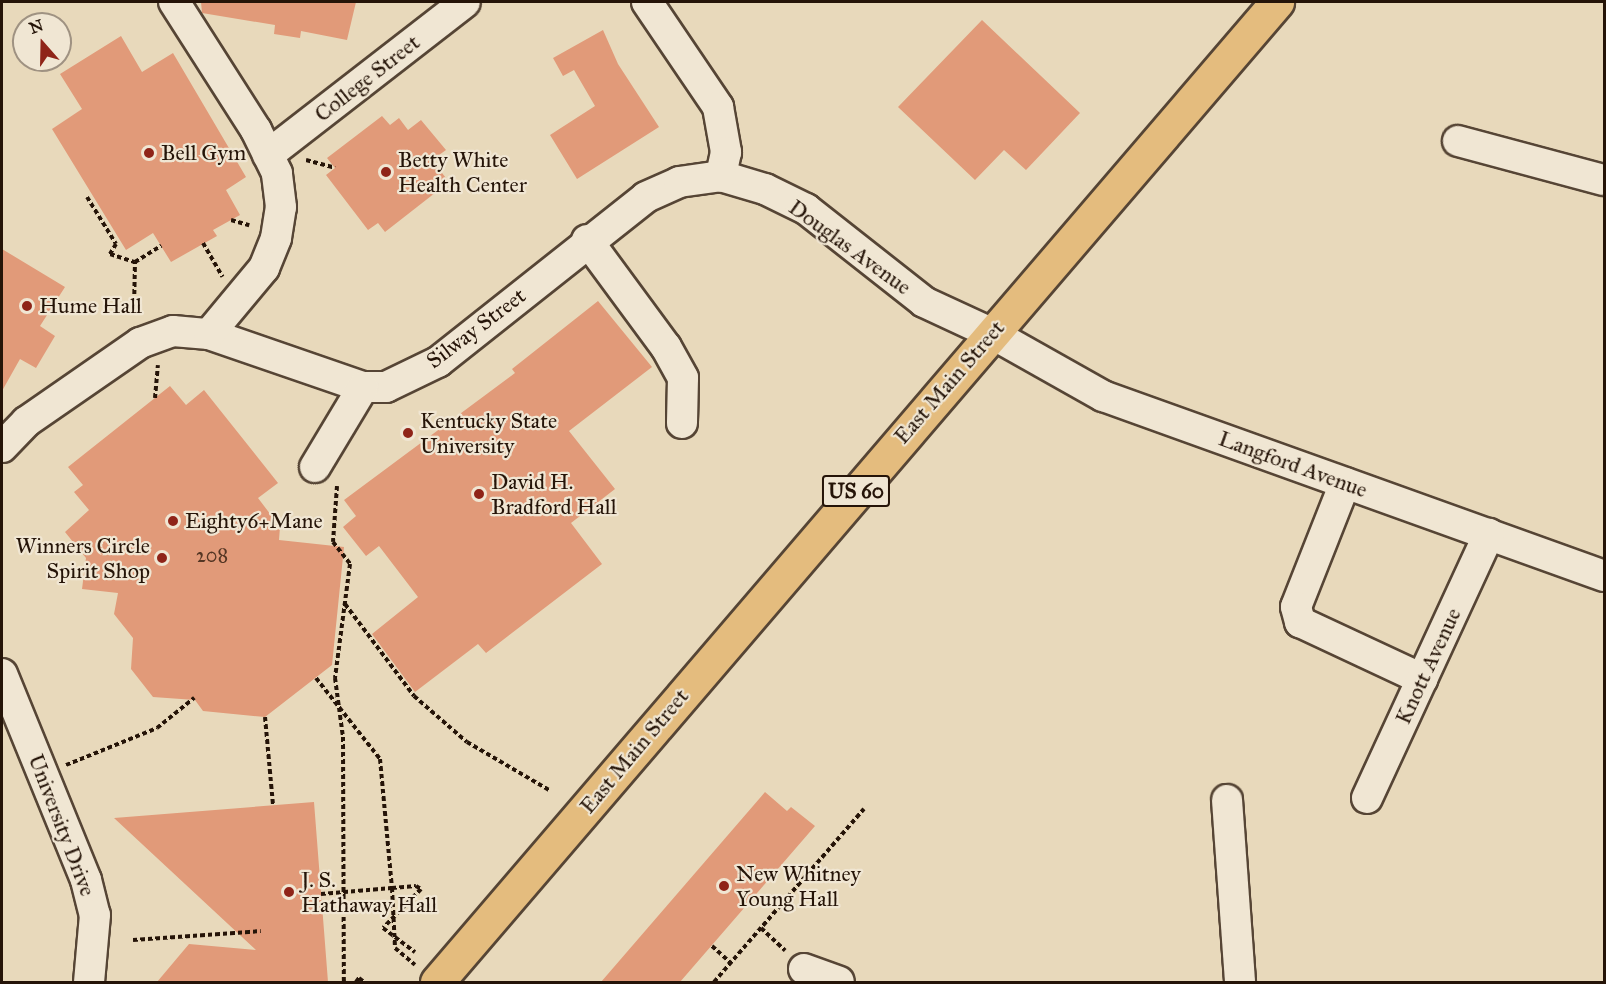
<!DOCTYPE html>
<html>
<head>
<meta charset="utf-8">
<style>
  body { margin:0 }
  #map { position:relative; width:1606px; height:984px; overflow:hidden; background:#e8d9bb; font-family:"IM FELL Great Primer",serif }
  div>[style] { position:absolute }
  [style*='--x'] { left:calc(var(--x)*1px); top:calc(var(--y)*1px); width:calc(var(--w)*1px); rotate:calc(var(--a)*1deg) }
  .building>* { inset:0; background:#e19a79 }
  .path>* { height:4px; margin-top:-2px; transform-origin:0; background:repeating-linear-gradient(90deg,#251408 0 4.5px,transparent 0 7.5px) }
  .roads { filter:drop-shadow(2px 0 #564535) drop-shadow(-2px 0 #564535) drop-shadow(0 2px #564535) drop-shadow(0 -2px #564535) }
  .minor>* { height:30px; margin:-15px; padding:0 15px; transform-origin:15px; border-radius:15px; background:#f0e6d3 }
  .major>* { height:33px; margin:-16.5px; padding:0 16.5px; transform-origin:16.5px; border-radius:16.5px; background:#e4bc7e }
  .path-bridge>* { height:4px; margin-top:-2px; transform-origin:0; background:repeating-linear-gradient(90deg,#251408 0 4.5px,transparent 0 7.5px) }
  .dots>* { width:16px; height:16px; translate:-50% -50%; box-sizing:border-box; border:3px solid #f0e6d3; border-radius:50% }
  span { translate:-50% -50%; white-space:nowrap; text-align:center; line-height:1.15; -webkit-text-stroke:4.5px #f0e6d3; paint-order:stroke }
  .number-label { font-size:20px; color:#543624 }
  .number-label span { -webkit-text-stroke-width:0 }
  .shield-label span { padding:2px 4px; background:#f0e6d3; border:2px solid; border-radius:4px; -webkit-text-stroke-width:0 }
  .shield-label { font-size:21px; color:#251408; font-weight:700 }
  .street-label { font-size:22px; color:#251408 }
  .poi-label { font-size:22px; color:#251408 }
  .left { translate:0 -50%; text-align:left }
  .right { translate:-100% -50%; text-align:right }
  .frame { position:absolute; inset:0; border:3px solid #251408; pointer-events:none }
  .north { position:absolute; left:12px; top:12px; width:60px; height:60px; box-sizing:border-box; background:#f0e6d3; border:2px solid #9f9282; border-radius:50%; rotate:340deg; font-size:16px; font-weight:700; line-height:24px; text-align:center; color:#251408 }
  .north::after { content:''; display:block; margin:auto; width:21px; height:27px; background:#8f2418; clip-path:polygon(50% 0,100% 100%,50% 72%,0 100%) }
</style>
</head>
<body>
<div id="map">
  <div class="building">
    <i style="clip-path:polygon(201px 2px,356px 2px,347px 40px,301px 31px,300px 38px,274px 34px,275px 25px,202px 13px)"></i>
    <i style="clip-path:polygon(982px 20px,1080px 113px,1026px 170px,1004px 150px,975px 180px,898px 107px)"></i>
    <i style="clip-path:polygon(603px 30px,618px 64px,659px 127px,577px 179px,550px 135px,595px 106px,574px 70px,563px 76px,553px 58px)"></i>
    <i style="clip-path:polygon(121px 36px,142px 72px,173px 53px,246px 177px,226px 190px,240px 215px,213px 230px,217px 236px,171px 262px,153px 233px,126px 250px,52px 129px,82px 109px,60px 74px)"></i>
    <i style="clip-path:polygon(382px 116px,390px 125px,399px 118px,408px 130px,421px 120px,446px 150px,432px 160px,449px 182px,385px 232px,378px 223px,368px 230px,326px 175px,335px 168px,327px 158px)"></i>
    <i style="clip-path:polygon(2px 249px,65px 287px,40px 326px,55px 336px,36px 368px,20px 359px,2px 391px)"></i>
    <i style="clip-path:polygon(598px 301px,652px 367px,569px 431px,615px 489px,571px 523px,602px 564px,486px 653px,478px 644px,415px 692px,372px 634px,418px 597px,379px 546px,366px 556px,343px 527px,356px 516px,344px 500px,515px 373px,512px 369px)"></i>
    <i style="clip-path:polygon(170px 386px,186px 405px,204px 390px,278px 483px,258px 498px,280px 527px,279px 540px,344px 547px,332px 665px,265px 717px,203px 711px,195px 700px,153px 697px,131px 669px,133px 638px,114px 614px,118px 593px,82px 589px,86px 558px,65px 532px,89px 510px,74px 492px,83px 485px,68px 467px)"></i>
    <i style="clip-path:polygon(765px 792px,787px 811px,791px 807px,815px 826px,680px 982px,601px 982px)"></i>
    <i style="clip-path:polygon(314px 802px,328px 982px,157px 982px,189px 944px,256px 950px,114px 818px)"></i>
  </div>
  <div class="path">
    <i style="--x:306;--y:160;--w:30;--a:15"></i>
    <i style="--x:87;--y:197;--w:55;--a:58.3"></i>
    <i style="--x:116;--y:244;--w:12;--a:121"></i>
    <i style="--x:110;--y:254;--w:26;--a:18"></i>
    <i style="--x:231;--y:220;--w:19;--a:16"></i>
    <i style="--x:203;--y:243;--w:39;--a:60"></i>
    <i style="--x:134;--y:309;--w:47;--a:-88.8"></i>
    <i style="--x:135;--y:262;--w:31;--a:-32"></i>
    <i style="--x:155;--y:398;--w:33;--a:-85"></i>
    <i style="--x:337;--y:486;--w:56;--a:94.1"></i>
    <i style="--x:333;--y:542;--w:28;--a:52"></i>
    <i style="--x:350;--y:564;--w:115;--a:97.5"></i>
    <i style="--x:335;--y:678;--w:60;--a:82.3"></i>
    <i style="--x:343;--y:737;--w:245;--a:89.8"></i>
    <i style="--x:345;--y:604;--w:115;--a:53.1"></i>
    <i style="--x:414;--y:696;--w:70;--a:41"></i>
    <i style="--x:467;--y:742;--w:97;--a:30.3"></i>
    <i style="--x:265;--y:717;--w:88;--a:84.8"></i>
    <i style="--x:380;--y:759;--w:130;--a:84.7"></i>
    <i style="--x:392;--y:888;--w:24;--a:-5"></i>
    <i style="--x:416;--y:886;--w:6;--a:31"></i>
    <i style="--x:421;--y:889;--w:54;--a:134.3"></i>
    <i style="--x:383;--y:928;--w:40;--a:37"></i>
    <i style="--x:66;--y:765;--w:98;--a:-22.1"></i>
    <i style="--x:157;--y:728;--w:48;--a:-39"></i>
    <i style="--x:761;--y:928;--w:33;--a:43"></i>
    <i style="--x:133;--y:940;--w:128;--a:-4"></i>
    <i style="--x:712;--y:946;--w:25;--a:42"></i>
    <i style="--x:395;--y:948;--w:26;--a:40"></i>
    <i style="--x:356;--y:982;--w:5;--a:-53"></i>
    <i style="--x:359;--y:978;--w:6;--a:39"></i>
    <i style="--x:714;--y:982;--w:229;--a:-49.1"></i>
  </div>
  <div class="roads">
    <div class="minor">
      <i style="--x:647;--y:2;--w:127;--a:55.9"></i>
      <i style="--x:718;--y:107;--w:46;--a:79.9"></i>
      <i style="--x:726;--y:152;--w:25;--a:102"></i>
      <i style="--x:721;--y:176;--w:46;--a:16.5"></i>
      <i style="--x:765;--y:189;--w:46;--a:26"></i>
      <i style="--x:806;--y:209;--w:150;--a:38.2"></i>
      <i style="--x:924;--y:302;--w:74;--a:24.8"></i>
      <i style="--x:991;--y:333;--w:129;--a:29.4"></i>
      <i style="--x:1103;--y:396;--w:532;--a:19.76"></i>
      <i style="--x:1458;--y:141;--w:151;--a:15"></i>
      <i style="--x:268;--y:155;--w:249;--a:-37.8"></i>
      <i style="--x:587;--y:240;--w:133;--a:53.6"></i>
      <i style="--x:666;--y:347;--w:35;--a:61"></i>
      <i style="--x:683;--y:378;--w:45;--a:91.3"></i>
      <i style="--x:209;--y:334;--w:163;--a:19"></i>
      <i style="--x:363;--y:387;--w:23;--a:0"></i>
      <i style="--x:386;--y:387;--w:58;--a:-25.7"></i>
      <i style="--x:438;--y:362;--w:265;--a:-38.4"></i>
      <i style="--x:646;--y:197;--w:36;--a:-24"></i>
      <i style="--x:679;--y:182;--w:42;--a:-8.1"></i>
      <i style="--x:2;--y:447;--w:35;--a:-46"></i>
      <i style="--x:26;--y:422;--w:139;--a:-34.7"></i>
      <i style="--x:140;--y:343;--w:35;--a:-20"></i>
      <i style="--x:173;--y:331;--w:36;--a:5"></i>
      <i style="--x:209;--y:334;--w:86;--a:-50.2"></i>
      <i style="--x:264;--y:268;--w:32;--a:-68"></i>
      <i style="--x:276;--y:238;--w:31;--a:-81"></i>
      <i style="--x:281;--y:207;--w:34;--a:-97"></i>
      <i style="--x:277;--y:173;--w:48;--a:-116"></i>
      <i style="--x:256;--y:130;--w:152;--a:-122.6"></i>
      <i style="--x:315;--y:467;--w:93;--a:-59"></i>
      <i style="--x:1345;--y:483;--w:133;--a:111.6"></i>
      <i style="--x:1296;--y:607;--w:16;--a:75"></i>
      <i style="--x:1300;--y:622;--w:135;--a:25"></i>
      <i style="--x:2;--y:674;--w:222;--a:67.8"></i>
      <i style="--x:86;--y:880;--w:36;--a:76"></i>
      <i style="--x:95;--y:915;--w:67;--a:95.1"></i>
      <i style="--x:1367;--y:798;--w:291;--a:-65.2"></i>
      <i style="--x:1227;--y:800;--w:182;--a:85.9"></i>
      <i style="--x:804;--y:969;--w:37;--a:20"></i>
    </div>
    <div class="major">
      <i style="--x:437;--y:982;--w:1291;--a:-49.4"></i>
    </div>
  </div>
  <div class="path-bridge">
    <i style="--x:316;--y:678;--w:103;--a:51.7"></i>
    <i style="--x:321;--y:894;--w:71;--a:-4.8"></i>
    <i style="--x:392;--y:888;--w:60;--a:87.1"></i>
  </div>
  <div class="dots">
    <i style="left:149px;top:153px;background:#8f2418"></i>
    <i style="left:386px;top:172px;background:#8f2418"></i>
    <i style="left:27px;top:306px;background:#8f2418"></i>
    <i style="left:408px;top:433px;background:#8f2418"></i>
    <i style="left:479px;top:494px;background:#8f2418"></i>
    <i style="left:173px;top:521px;background:#8f2418"></i>
    <i style="left:162px;top:558px;background:#8f2418"></i>
    <i style="left:724px;top:886px;background:#8f2418"></i>
    <i style="left:289px;top:892px;background:#8f2418"></i>
  </div>
  <div class="number-label">
    <span style="left:212px;top:555px">208</span>
  </div>
  <div class="shield-label">
    <span style="left:856px;top:491px">US 60</span>
  </div>
  <div class="street-label">
    <span style="left:367px;top:78px;rotate:-38deg">College Street</span>
    <span style="left:850px;top:247px;rotate:36deg">Douglas Avenue</span>
    <span style="left:476px;top:328px;rotate:-37deg">Silway Street</span>
    <span style="left:949px;top:382px;rotate:-49deg">East Main Street</span>
    <span style="left:1293px;top:464px;rotate:20deg">Langford Avenue</span>
    <span style="left:1428px;top:666px;rotate:-65deg">Knott Avenue</span>
    <span style="left:634px;top:751px;rotate:-50deg">East Main Street</span>
    <span style="left:62px;top:825px;rotate:69deg">University Drive</span>
  </div>
  <div class="poi-label">
    <span class="left" style="left:161px;top:153px">Bell Gym</span>
    <span class="left" style="left:398px;top:172px">Betty White<br>Health Center</span>
    <span class="left" style="left:39px;top:306px">Hume Hall</span>
    <span class="left" style="left:420px;top:433px">Kentucky State<br>University</span>
    <span class="left" style="left:491px;top:494px">David H.<br>Bradford Hall</span>
    <span class="left" style="left:185px;top:521px">Eighty6+Mane</span>
    <span class="right" style="left:150px;top:558px">Winners Circle<br>Spirit Shop</span>
    <span class="left" style="left:736px;top:886px">New Whitney<br>Young Hall</span>
    <span class="left" style="left:301px;top:892px">J. S.<br>Hathaway Hall</span>
  </div>
  <div class="frame"></div>
  <div class="north">N</div>
</div>
</body>
</html>
